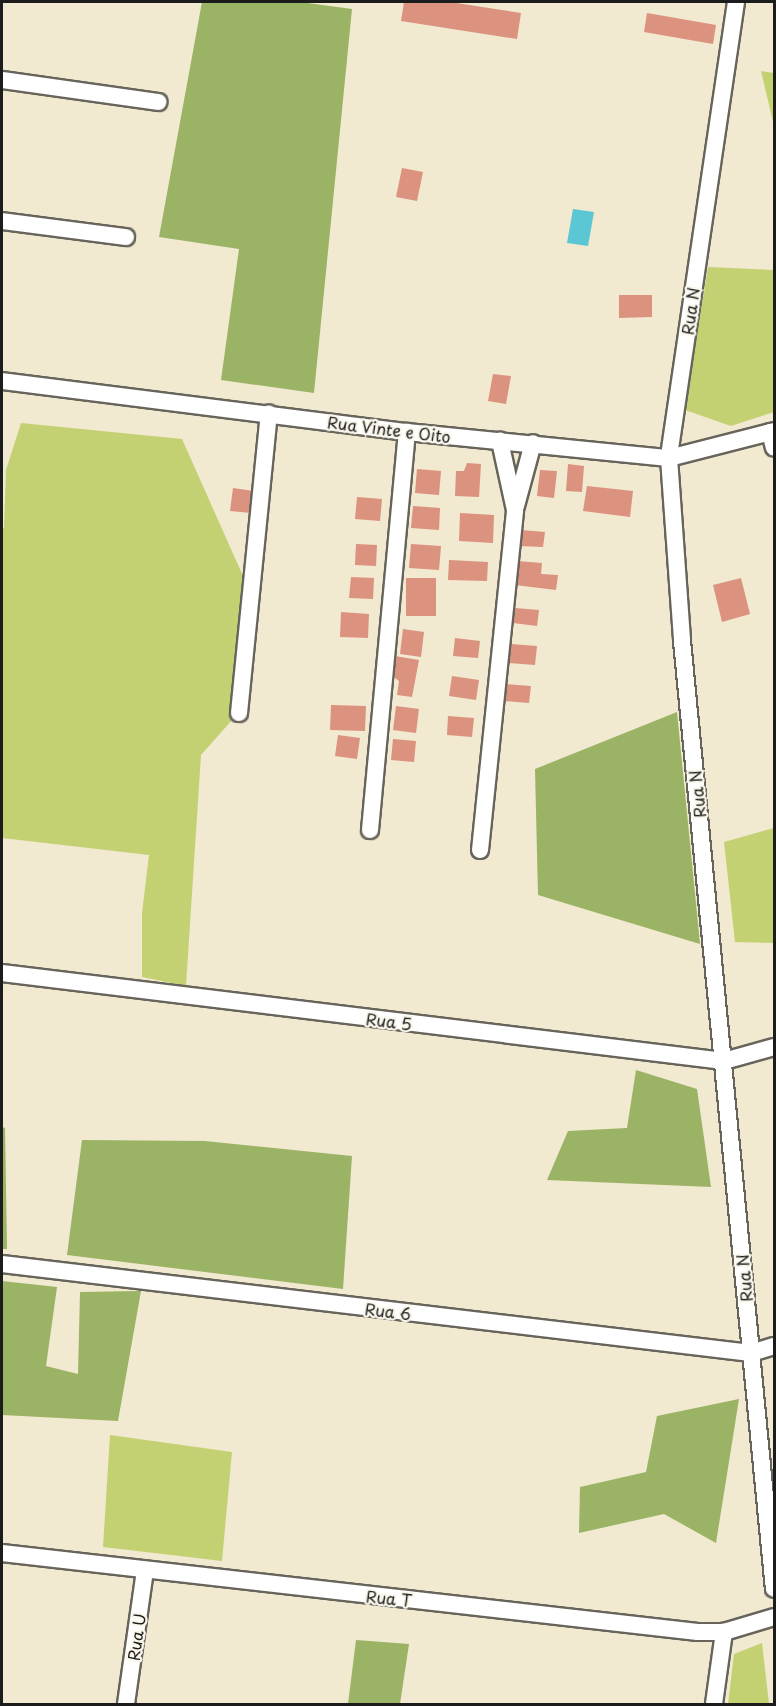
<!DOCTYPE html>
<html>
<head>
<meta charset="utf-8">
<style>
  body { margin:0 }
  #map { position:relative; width:776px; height:1706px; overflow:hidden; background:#f1e9d0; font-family:"Playpen Sans",sans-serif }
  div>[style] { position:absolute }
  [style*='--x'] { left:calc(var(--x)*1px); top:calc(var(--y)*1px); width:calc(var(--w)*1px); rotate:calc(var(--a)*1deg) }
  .green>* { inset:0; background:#c4d173 }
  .forest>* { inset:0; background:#9bb365 }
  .water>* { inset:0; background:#5bc7d4 }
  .building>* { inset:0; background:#db927e }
  .roads { filter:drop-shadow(2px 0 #67645b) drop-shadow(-2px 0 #67645b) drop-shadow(0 2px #67645b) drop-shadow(0 -2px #67645b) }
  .minor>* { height:16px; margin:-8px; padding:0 8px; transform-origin:8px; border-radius:8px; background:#fff }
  span { translate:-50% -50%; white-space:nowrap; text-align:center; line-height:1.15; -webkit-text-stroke:4.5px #fbf7ec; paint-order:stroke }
  .street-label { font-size:16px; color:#1c1c1c }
  .frame { position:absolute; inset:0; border:3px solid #1c1c1c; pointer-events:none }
</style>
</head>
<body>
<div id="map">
  <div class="green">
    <i style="clip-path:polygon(761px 71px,774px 73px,774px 126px)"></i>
    <i style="clip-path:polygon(708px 267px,774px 270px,774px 412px,731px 426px,685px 410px)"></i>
    <i style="clip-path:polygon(21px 423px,182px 439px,243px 576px,232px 720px,201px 755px,186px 986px,142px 977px,142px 913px,149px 855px,2px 838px,2px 528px,4px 528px,6px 470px)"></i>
    <i style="clip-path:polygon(774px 828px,774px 943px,735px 942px,724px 842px)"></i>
    <i style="clip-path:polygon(110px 1435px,232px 1452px,222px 1561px,103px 1547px)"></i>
    <i style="clip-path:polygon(762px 1643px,769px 1704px,728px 1704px,734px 1654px)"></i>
  </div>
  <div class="forest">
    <i style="clip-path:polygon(202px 2px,300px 2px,352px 9px,314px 393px,221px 380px,239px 249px,159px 237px)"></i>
    <i style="clip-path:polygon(677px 712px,700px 944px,538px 895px,535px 769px)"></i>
    <i style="clip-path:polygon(636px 1070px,697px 1089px,711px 1187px,547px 1180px,568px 1131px,627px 1128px)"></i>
    <i style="clip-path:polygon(2px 1127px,5px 1128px,7px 1249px,2px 1249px)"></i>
    <i style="clip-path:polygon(82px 1140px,205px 1141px,352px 1156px,343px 1289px,67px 1255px)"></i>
    <i style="clip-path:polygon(2px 1281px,57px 1287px,46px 1366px,78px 1374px,80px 1292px,141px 1291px,118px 1421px,2px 1415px)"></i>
    <i style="clip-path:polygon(739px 1399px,716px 1543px,664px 1514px,579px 1533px,580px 1487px,646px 1472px,657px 1416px)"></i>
    <i style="clip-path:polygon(356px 1640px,409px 1644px,400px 1704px,348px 1704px)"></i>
  </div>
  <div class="water">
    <i style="clip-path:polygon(573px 209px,594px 212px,588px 246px,567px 243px)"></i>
  </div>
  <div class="building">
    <i style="clip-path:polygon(404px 2px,450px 2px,521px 13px,517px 39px,401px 21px)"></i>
    <i style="clip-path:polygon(647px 13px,716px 25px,713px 44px,644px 32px)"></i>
    <i style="clip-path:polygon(402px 168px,423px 172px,417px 201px,396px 197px)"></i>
    <i style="clip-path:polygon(619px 295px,652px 295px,652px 317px,619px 318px)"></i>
    <i style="clip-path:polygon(493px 374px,511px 376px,506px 404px,488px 401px)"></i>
    <i style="clip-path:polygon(467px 463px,481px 464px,479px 497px,455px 496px,456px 471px,464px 471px)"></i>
    <i style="clip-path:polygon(568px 464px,584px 466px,582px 492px,566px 491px)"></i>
    <i style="clip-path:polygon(417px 469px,441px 471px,439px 495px,415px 493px)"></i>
    <i style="clip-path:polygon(540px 470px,557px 471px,554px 498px,537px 496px)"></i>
    <i style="clip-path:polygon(587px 486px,633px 491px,630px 517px,583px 511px)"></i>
    <i style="clip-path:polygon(233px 488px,254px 491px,251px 513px,230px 511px)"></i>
    <i style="clip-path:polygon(357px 497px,382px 499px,380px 521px,355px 519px)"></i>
    <i style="clip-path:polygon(413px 506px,440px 508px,439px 530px,411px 528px)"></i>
    <i style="clip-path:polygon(460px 513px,494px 515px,493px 543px,459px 541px)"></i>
    <i style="clip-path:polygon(521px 530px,545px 532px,543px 547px,520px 546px)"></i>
    <i style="clip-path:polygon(356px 544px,377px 545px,376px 566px,355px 565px)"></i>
    <i style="clip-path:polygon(411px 544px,441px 546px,439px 570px,409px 568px)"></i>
    <i style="clip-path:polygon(449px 560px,488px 562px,487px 581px,448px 580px)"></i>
    <i style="clip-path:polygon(517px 561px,542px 563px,541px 574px,558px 575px,556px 590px,515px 585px)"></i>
    <i style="clip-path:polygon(351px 577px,374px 578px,373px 599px,349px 598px)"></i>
    <i style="clip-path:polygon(406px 578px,436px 578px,436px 616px,406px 616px)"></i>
    <i style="clip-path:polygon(741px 578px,750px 614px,722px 622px,713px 585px)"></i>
    <i style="clip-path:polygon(515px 608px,539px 610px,537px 626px,513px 623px)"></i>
    <i style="clip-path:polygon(341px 612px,369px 614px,368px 638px,340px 637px)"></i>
    <i style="clip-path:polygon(403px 629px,424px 632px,421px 657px,400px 654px)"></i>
    <i style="clip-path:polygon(455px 638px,480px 641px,478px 658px,453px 656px)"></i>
    <i style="clip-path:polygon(511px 644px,537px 646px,535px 665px,509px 663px)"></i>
    <i style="clip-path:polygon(395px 656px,419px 660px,412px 697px,397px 695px,399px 681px,395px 678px)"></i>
    <i style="clip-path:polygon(452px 676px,479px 680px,476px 700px,449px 696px)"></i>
    <i style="clip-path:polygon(505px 684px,531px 686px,529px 703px,504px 701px)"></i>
    <i style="clip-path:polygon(331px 705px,366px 706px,365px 731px,330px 730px)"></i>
    <i style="clip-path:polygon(396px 706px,419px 709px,416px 733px,393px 730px)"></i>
    <i style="clip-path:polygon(448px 716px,474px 718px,472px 737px,447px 735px)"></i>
    <i style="clip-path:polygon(338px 735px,360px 738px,357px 759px,335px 756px)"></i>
    <i style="clip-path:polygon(393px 739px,416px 741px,414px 762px,391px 760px)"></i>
  </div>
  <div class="roads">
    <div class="minor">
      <i style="--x:736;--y:2;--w:461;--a:98.4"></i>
      <i style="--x:669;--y:458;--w:183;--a:85.9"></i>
      <i style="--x:682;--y:641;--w:952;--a:84.46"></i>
      <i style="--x:2;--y:80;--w:158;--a:8"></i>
      <i style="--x:2;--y:221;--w:125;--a:7.4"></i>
      <i style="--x:2;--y:381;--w:408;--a:7.2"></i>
      <i style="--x:407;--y:432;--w:263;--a:5.7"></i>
      <i style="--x:669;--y:458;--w:108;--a:-14.4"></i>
      <i style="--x:770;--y:432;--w:16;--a:76"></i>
      <i style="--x:516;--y:506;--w:65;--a:-74.9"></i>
      <i style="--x:239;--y:713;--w:301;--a:-84.3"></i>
      <i style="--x:370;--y:830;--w:400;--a:-84.7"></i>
      <i style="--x:480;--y:850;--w:342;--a:-84.1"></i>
      <i style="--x:515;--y:510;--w:71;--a:-102.3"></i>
      <i style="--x:2;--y:973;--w:727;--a:6.95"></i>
      <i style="--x:724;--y:1061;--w:52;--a:-15.6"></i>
      <i style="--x:2;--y:1264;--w:754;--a:6.78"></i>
      <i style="--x:751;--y:1353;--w:24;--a:-17"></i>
      <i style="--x:2;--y:1553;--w:700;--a:6.48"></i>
      <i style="--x:698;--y:1632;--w:26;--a:0"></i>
      <i style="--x:724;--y:1632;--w:52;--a:-16.7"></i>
      <i style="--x:126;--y:1704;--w:135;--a:-81.9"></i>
      <i style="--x:714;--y:1704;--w:73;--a:-82.1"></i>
    </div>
  </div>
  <div class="street-label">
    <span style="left:690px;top:311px;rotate:-82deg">Rua N</span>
    <span style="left:389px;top:429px;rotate:7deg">Rua Vinte e Oito</span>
    <span style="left:697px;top:794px;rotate:-96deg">Rua N</span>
    <span style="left:389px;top:1021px;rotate:7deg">Rua 5</span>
    <span style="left:744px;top:1278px;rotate:-95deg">Rua N</span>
    <span style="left:388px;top:1311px;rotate:7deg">Rua 6</span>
    <span style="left:389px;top:1598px;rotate:6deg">Rua T</span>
    <span style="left:136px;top:1637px;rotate:-82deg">Rua U</span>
  </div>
  <div class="frame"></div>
</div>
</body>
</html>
